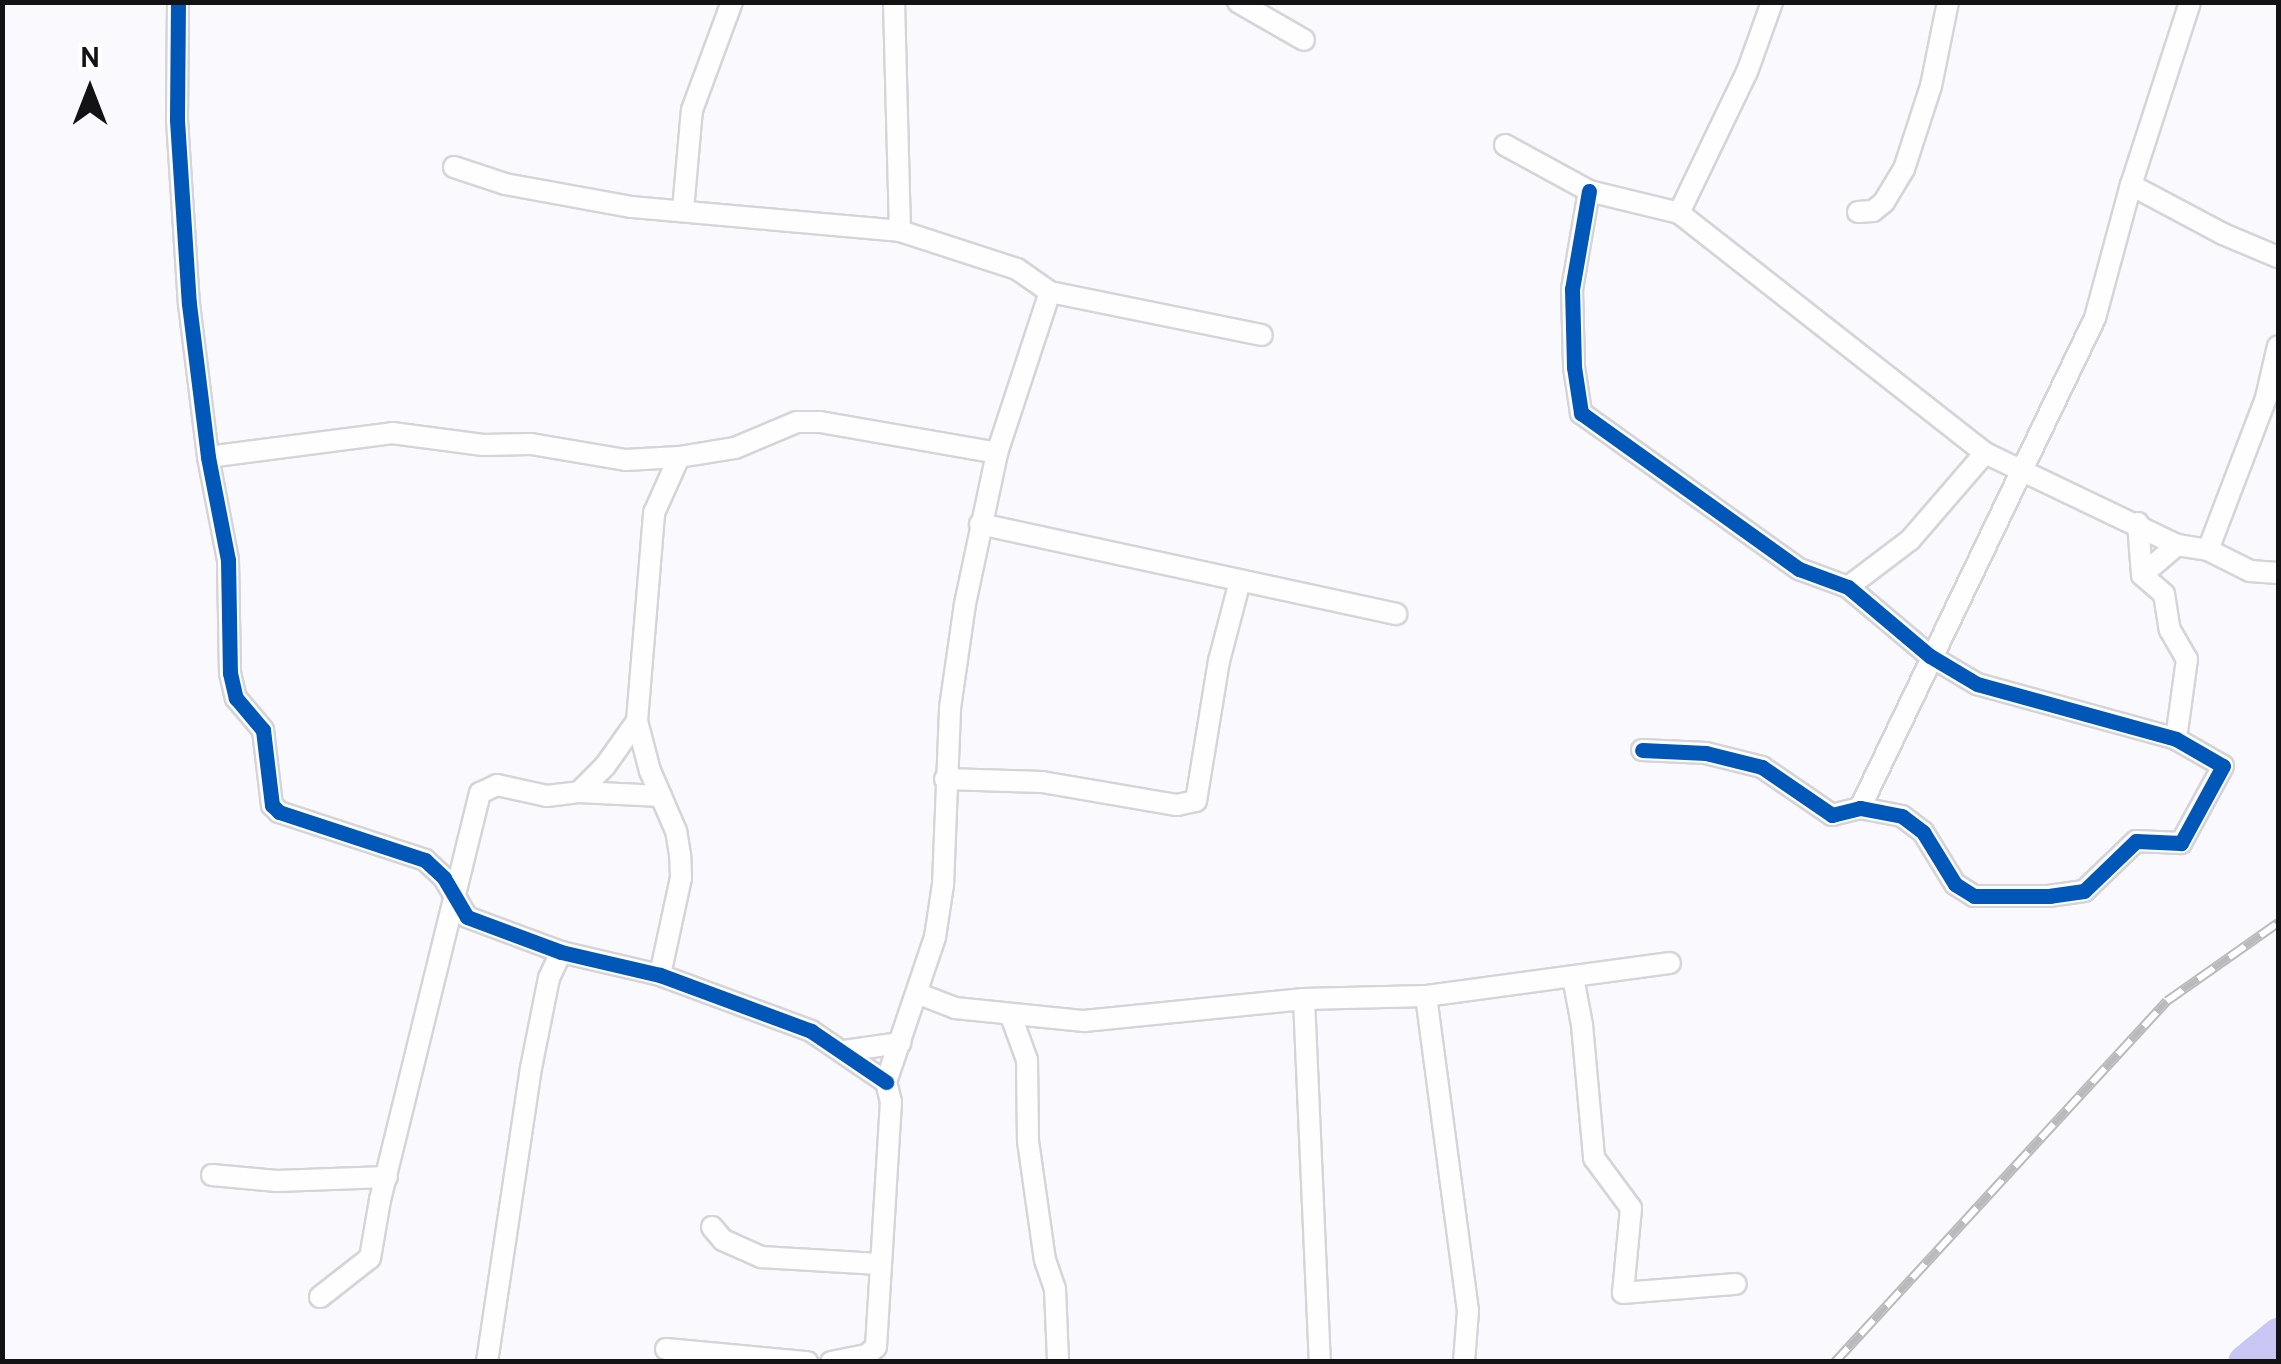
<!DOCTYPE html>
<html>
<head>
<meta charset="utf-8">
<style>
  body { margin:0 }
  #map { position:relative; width:2281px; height:1364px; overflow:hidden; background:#f9f9fe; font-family:Overpass,sans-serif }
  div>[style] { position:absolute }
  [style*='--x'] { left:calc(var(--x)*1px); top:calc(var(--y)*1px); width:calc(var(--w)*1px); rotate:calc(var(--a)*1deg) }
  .river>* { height:35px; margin:-17.5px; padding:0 17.5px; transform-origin:17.5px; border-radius:17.5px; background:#c8c6f3 }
  .roads { filter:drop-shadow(2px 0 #d5d5d9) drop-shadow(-2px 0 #d5d5d9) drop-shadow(0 2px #d5d5d9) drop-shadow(0 -2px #d5d5d9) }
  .minor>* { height:20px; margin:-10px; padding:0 10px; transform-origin:10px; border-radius:10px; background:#fefeff }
  .rail>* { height:10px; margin-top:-5px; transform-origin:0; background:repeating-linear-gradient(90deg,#fff 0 19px,#bababc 0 38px); box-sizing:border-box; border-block:2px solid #bababc }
  .cycleway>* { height:15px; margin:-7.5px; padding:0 7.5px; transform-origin:7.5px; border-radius:7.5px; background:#0057b8 }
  span { translate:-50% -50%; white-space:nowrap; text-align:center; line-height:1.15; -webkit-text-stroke:8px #fff; paint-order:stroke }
  .frame { position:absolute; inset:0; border:5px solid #131316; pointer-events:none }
  .north { position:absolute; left:40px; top:40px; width:100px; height:100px; -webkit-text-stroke:8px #fff; paint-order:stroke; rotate:0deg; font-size:28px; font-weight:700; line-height:40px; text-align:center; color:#131316 }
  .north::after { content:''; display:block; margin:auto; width:35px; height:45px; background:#131316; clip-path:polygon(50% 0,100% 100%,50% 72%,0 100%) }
</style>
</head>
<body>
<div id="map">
  <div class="river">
    <i style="--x:2245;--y:1362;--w:43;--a:-39.3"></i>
  </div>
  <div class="roads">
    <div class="minor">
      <i style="--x:178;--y:2;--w:118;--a:90.5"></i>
      <i style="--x:177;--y:120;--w:184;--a:86.3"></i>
      <i style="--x:189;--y:304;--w:154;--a:82.9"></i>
      <i style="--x:208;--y:457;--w:105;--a:79"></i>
      <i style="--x:228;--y:560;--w:113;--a:89"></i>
      <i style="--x:230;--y:673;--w:26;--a:77"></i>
      <i style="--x:236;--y:698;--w:42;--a:49.8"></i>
      <i style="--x:263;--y:730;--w:76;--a:83.2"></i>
      <i style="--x:272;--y:805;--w:10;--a:45"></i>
      <i style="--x:279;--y:812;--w:154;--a:18.2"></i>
      <i style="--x:425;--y:860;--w:26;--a:43"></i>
      <i style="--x:444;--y:878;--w:45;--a:59.5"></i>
      <i style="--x:467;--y:917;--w:100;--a:20.4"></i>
      <i style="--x:561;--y:952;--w:102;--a:13.1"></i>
      <i style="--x:660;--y:975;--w:161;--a:20.3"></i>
      <i style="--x:811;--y:1031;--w:91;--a:34.2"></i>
      <i style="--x:894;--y:2;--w:229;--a:88.5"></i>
      <i style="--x:1238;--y:2;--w:76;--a:29.9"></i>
      <i style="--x:1505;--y:145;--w:96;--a:28.7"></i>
      <i style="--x:1589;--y:191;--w:93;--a:13.7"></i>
      <i style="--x:1679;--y:213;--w:389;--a:38.1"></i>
      <i style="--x:1985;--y:453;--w:213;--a:25.6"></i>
      <i style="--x:2177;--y:545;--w:31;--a:9"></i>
      <i style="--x:2208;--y:550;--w:47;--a:26.6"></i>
      <i style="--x:2250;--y:571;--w:28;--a:4"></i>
      <i style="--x:454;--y:167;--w:54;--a:18.4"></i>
      <i style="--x:505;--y:184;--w:129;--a:10.3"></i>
      <i style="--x:632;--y:207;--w:269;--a:5.1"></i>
      <i style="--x:900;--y:231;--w:123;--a:18"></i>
      <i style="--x:1017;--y:269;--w:40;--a:34.9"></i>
      <i style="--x:1050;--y:292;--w:216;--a:11.5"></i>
      <i style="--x:2131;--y:185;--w:104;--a:28"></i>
      <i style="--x:2223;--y:234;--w:60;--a:22.7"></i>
      <i style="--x:1589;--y:191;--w:99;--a:99.8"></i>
      <i style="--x:1572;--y:289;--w:78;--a:88.5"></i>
      <i style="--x:1574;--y:367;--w:47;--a:81.3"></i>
      <i style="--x:1581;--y:413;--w:268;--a:35.6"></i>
      <i style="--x:1799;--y:569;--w:52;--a:20.2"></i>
      <i style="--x:1848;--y:587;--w:107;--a:40.1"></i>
      <i style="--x:1930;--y:656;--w:55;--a:30.8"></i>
      <i style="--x:1977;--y:684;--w:206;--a:15.4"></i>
      <i style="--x:2176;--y:739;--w:54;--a:29.9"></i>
      <i style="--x:2223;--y:766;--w:88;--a:118.6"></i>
      <i style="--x:2181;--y:843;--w:45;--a:-177.5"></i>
      <i style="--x:2136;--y:841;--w:72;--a:136.1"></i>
      <i style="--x:2084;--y:891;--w:34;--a:172"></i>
      <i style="--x:2050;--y:896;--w:76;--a:180"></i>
      <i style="--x:1974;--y:896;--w:22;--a:-148"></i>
      <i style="--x:1955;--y:884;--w:61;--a:-121.6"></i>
      <i style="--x:1923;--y:832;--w:26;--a:-143"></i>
      <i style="--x:1902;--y:816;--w:43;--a:-169.2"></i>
      <i style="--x:1860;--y:808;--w:29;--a:166"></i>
      <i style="--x:1832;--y:815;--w:85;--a:-145.6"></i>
      <i style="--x:1762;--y:767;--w:58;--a:-166"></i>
      <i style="--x:1706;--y:753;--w:64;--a:-177.3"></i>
      <i style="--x:683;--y:210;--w:100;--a:-84.9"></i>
      <i style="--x:692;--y:110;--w:115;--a:-69.7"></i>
      <i style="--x:1858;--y:212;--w:15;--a:-4"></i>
      <i style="--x:1873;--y:211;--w:14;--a:-39"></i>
      <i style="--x:1884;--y:202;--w:39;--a:-59"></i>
      <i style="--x:1904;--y:169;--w:87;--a:-72"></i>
      <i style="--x:1931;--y:86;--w:86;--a:-78.6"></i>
      <i style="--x:1679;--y:213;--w:157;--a:-64.3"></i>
      <i style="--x:1747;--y:72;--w:74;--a:-70.3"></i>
      <i style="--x:208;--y:457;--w:186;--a:-7.4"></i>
      <i style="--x:392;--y:433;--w:92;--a:7.5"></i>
      <i style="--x:483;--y:445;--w:48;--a:-1.2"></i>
      <i style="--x:531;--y:444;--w:96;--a:9.6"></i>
      <i style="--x:626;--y:460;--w:53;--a:-3.2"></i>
      <i style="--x:679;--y:457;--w:57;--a:-9.1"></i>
      <i style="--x:735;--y:448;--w:67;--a:-22.8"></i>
      <i style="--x:797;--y:422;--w:23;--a:0"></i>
      <i style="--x:820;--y:422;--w:180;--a:9.9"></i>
      <i style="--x:2138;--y:523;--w:52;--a:85.6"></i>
      <i style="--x:2142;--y:575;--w:29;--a:41"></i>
      <i style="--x:2164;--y:594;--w:36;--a:81"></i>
      <i style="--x:2170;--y:630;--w:34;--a:60"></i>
      <i style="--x:2187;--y:659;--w:81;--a:97.8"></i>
      <i style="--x:980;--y:524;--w:426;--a:12.2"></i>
      <i style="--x:2208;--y:550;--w:163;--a:-69.1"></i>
      <i style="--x:2266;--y:398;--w:53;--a:-77"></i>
      <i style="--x:2142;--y:575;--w:46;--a:-40.6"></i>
      <i style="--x:1848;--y:587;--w:78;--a:-37.2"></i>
      <i style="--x:1910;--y:540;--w:115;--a:-49.2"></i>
      <i style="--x:945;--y:779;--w:97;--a:1.8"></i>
      <i style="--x:1042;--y:782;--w:137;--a:9.7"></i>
      <i style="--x:1177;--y:805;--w:19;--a:-12"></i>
      <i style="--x:1196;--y:801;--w:142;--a:-80.7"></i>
      <i style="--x:1219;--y:661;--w:83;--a:-75.3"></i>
      <i style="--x:579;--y:792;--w:37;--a:-45"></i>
      <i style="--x:605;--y:766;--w:55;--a:-54.6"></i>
      <i style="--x:1860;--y:808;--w:543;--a:-64.38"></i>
      <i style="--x:2095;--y:318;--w:138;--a:-74.9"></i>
      <i style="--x:2131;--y:185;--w:192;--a:-72.1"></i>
      <i style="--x:660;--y:975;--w:99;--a:-77.8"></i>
      <i style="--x:681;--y:878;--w:23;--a:-92"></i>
      <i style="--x:680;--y:855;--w:24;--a:-99"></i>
      <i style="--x:676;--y:831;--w:65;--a:-113.4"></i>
      <i style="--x:650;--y:771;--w:52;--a:-104.6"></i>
      <i style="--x:637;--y:721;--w:209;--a:-85.3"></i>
      <i style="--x:654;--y:513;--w:61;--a:-65.9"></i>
      <i style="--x:1573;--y:977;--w:49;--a:79.4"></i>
      <i style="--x:1582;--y:1025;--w:134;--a:84.8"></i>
      <i style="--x:1594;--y:1158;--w:62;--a:53.5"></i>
      <i style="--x:1631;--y:1208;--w:85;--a:95.4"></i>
      <i style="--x:1623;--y:1293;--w:113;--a:-4.6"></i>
      <i style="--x:919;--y:994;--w:39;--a:21"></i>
      <i style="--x:955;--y:1008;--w:130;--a:5.8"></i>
      <i style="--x:1084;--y:1021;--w:221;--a:-5.7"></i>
      <i style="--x:1304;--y:999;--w:122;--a:-1.4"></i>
      <i style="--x:1426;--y:996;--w:246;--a:-7.7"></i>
      <i style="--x:1426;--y:996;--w:318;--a:82.4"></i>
      <i style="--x:1468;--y:1311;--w:51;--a:94.5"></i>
      <i style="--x:1304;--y:999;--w:363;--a:87.5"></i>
      <i style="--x:1011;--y:1016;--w:47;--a:70"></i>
      <i style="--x:1027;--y:1060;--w:81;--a:89.3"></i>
      <i style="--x:1028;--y:1141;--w:120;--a:81.9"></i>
      <i style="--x:1045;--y:1260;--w:31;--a:71"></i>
      <i style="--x:1055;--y:1289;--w:73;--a:87.6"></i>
      <i style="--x:844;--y:1051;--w:57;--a:-8.1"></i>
      <i style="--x:212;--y:1175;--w:65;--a:5.3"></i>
      <i style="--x:277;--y:1181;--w:110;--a:-2.1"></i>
      <i style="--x:712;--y:1227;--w:17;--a:50"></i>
      <i style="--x:723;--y:1240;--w:42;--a:24.1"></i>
      <i style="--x:761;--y:1257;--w:118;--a:3.4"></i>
      <i style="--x:320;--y:1297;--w:63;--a:-38"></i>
      <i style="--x:370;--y:1258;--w:59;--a:-80.2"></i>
      <i style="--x:380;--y:1200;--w:419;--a:-76.2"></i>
      <i style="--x:480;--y:793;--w:19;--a:-25"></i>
      <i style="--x:497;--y:785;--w:51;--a:12.4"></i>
      <i style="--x:547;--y:796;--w:32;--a:-7"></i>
      <i style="--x:579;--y:792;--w:82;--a:2.8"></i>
      <i style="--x:666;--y:1349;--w:142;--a:5.3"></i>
      <i style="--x:487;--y:1362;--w:297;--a:-81.5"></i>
      <i style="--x:531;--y:1068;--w:92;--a:-78.7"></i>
      <i style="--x:549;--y:978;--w:29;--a:-65"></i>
      <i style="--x:831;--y:1362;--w:37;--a:-11"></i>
      <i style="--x:867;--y:1355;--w:12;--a:-42"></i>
      <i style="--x:876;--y:1347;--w:245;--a:-86.5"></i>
      <i style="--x:891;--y:1102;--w:21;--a:-104"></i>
      <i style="--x:886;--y:1082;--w:153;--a:-71.3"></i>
      <i style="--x:935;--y:937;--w:53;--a:-81.3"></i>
      <i style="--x:943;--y:885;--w:177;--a:-87.7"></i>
      <i style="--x:950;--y:708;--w:105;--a:-81.8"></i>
      <i style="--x:965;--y:604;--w:154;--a:-78"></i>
      <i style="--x:997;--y:453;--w:169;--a:-71.8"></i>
    </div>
  </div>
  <div class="rail">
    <i style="--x:1835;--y:1362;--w:490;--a:-47.4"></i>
    <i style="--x:2167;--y:1001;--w:136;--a:-35.1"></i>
  </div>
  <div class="cycleway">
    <i style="--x:178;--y:2;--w:118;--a:90.5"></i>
    <i style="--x:177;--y:120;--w:184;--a:86.3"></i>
    <i style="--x:189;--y:304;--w:154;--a:82.9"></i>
    <i style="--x:208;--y:457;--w:105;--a:79"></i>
    <i style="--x:228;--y:560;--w:113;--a:89"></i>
    <i style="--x:230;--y:673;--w:26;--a:77"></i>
    <i style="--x:236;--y:698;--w:42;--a:49.8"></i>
    <i style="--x:263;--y:730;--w:76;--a:83.2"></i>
    <i style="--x:272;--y:805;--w:10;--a:45"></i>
    <i style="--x:279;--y:812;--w:154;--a:18.2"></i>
    <i style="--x:425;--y:860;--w:26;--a:43"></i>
    <i style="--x:444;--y:878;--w:45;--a:59.5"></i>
    <i style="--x:467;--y:917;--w:100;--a:20.4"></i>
    <i style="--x:561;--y:952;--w:102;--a:13.1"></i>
    <i style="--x:660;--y:975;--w:161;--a:20.3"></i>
    <i style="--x:811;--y:1031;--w:91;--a:34.2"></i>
    <i style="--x:1589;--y:191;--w:99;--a:99.8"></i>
    <i style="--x:1572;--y:289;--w:78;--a:88.5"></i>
    <i style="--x:1574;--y:367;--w:47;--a:81.3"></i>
    <i style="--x:1581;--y:413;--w:268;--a:35.6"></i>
    <i style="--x:1799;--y:569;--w:52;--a:20.2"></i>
    <i style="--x:1848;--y:587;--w:107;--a:40.1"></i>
    <i style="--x:1930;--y:656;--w:55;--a:30.8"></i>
    <i style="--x:1977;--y:684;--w:206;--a:15.4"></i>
    <i style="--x:2176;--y:739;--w:54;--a:29.9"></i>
    <i style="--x:2223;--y:766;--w:88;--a:118.6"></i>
    <i style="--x:2181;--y:843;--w:45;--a:-177.5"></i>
    <i style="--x:2136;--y:841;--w:72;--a:136.1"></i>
    <i style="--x:2084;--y:891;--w:34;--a:172"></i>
    <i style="--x:2050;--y:896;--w:76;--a:180"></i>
    <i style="--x:1974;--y:896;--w:22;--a:-148"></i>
    <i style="--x:1955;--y:884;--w:61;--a:-121.6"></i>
    <i style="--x:1923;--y:832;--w:26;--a:-143"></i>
    <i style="--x:1902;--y:816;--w:43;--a:-169.2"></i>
    <i style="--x:1860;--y:808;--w:29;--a:166"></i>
    <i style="--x:1832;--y:815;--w:85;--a:-145.6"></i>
    <i style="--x:1762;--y:767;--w:58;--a:-166"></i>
    <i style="--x:1706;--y:753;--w:64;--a:-177.3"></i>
  </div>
  <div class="frame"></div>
  <div class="north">N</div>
</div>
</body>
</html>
